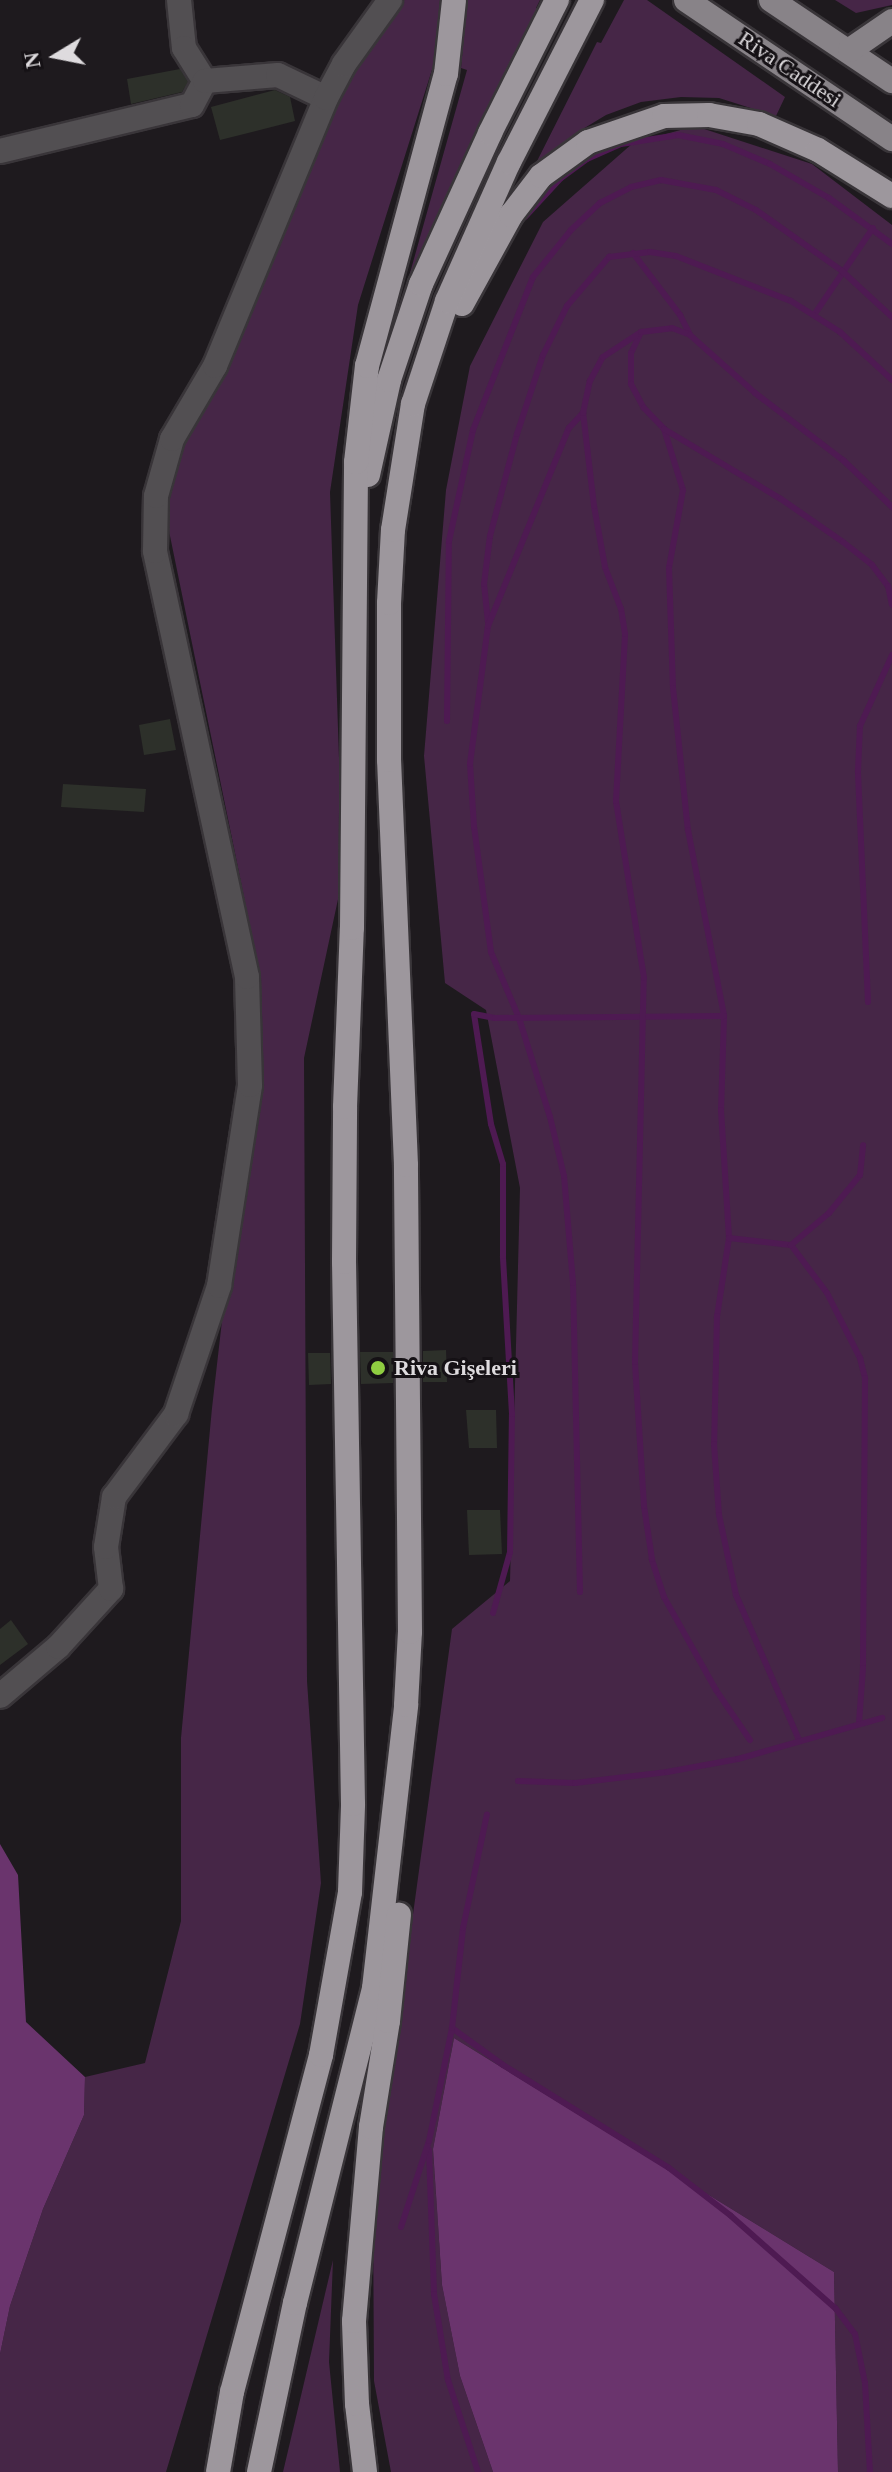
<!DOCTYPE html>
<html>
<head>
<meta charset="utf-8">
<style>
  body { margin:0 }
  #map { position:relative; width:892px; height:2472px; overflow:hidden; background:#1e1a1e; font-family:Georgia,serif }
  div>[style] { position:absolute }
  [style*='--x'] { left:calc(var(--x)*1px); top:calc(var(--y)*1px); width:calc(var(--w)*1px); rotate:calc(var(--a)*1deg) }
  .green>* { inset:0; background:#462647 }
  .forest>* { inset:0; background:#6a346d }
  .stream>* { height:6px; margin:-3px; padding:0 3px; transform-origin:3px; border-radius:3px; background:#4e1a52 }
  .building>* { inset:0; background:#2d302a }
  .roads { filter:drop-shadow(2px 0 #393539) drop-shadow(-2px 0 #393539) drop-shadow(0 2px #393539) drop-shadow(0 -2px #393539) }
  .street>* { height:24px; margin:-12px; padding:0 12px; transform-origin:12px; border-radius:12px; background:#524f52 }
  .primary>* { height:24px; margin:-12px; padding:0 12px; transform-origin:12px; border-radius:12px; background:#888388 }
  .highway>* { height:24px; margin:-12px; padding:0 12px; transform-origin:12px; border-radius:12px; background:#9d979d }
  .dots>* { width:22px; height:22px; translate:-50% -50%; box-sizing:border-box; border:4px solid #151115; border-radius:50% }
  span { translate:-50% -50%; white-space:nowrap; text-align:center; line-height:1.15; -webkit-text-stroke:6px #151115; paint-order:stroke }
  .street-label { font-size:22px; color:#dedbde }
  .poi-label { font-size:22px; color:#dedbde; font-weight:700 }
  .left { translate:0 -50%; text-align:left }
  .north { position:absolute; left:16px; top:16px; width:80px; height:80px; -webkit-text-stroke:6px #151115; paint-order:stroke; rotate:260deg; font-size:22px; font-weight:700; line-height:32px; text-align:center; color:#dedbde }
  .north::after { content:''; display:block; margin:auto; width:28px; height:36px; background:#dedbde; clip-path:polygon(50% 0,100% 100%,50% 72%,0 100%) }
</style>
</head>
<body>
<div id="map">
  <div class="green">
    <i style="clip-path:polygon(382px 0,440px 0,436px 57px,358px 305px,330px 492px,343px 876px,304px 1058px,307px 1681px,321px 1883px,300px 2024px,166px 2472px,0 2472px,0 2354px,10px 2306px,43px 2209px,84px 2115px,85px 2077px,145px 2063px,181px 1921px,181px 1738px,212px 1408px,261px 980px,161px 492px)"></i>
    <i style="clip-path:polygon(467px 0,540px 0,536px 8px,541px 11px,405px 306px,401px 305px,467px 70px,461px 68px)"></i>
    <i style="clip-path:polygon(624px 0,647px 0,785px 97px,776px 116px,719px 98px,681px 97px,641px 102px,606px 115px,573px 135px,527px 181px,597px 42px,601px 43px)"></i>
    <i style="clip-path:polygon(835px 0,892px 0,892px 5px,856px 13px)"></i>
    <i style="clip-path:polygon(695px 126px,812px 164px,892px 225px,892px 2472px,838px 2472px,834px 2272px,454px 2038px,433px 2149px,442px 2285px,460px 2376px,493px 2472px,391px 2472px,374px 2381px,373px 2207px,452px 1629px,510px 1581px,520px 1188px,486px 1010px,445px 983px,424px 756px,446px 490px,470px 366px,543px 222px,633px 143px)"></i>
    <i style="clip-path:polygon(333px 2260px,329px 2362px,340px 2472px,283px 2472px)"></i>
  </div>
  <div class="forest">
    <i style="clip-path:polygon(0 1844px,18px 1875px,26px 2022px,85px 2077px,84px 2115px,43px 2209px,10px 2306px,0 2354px)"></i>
    <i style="clip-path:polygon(454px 2038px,834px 2272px,838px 2472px,493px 2472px,460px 2376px,442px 2285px,433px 2149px)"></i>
  </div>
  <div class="stream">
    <i style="--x:525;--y:217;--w:53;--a:-47.3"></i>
    <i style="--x:561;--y:178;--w:32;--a:-36"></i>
    <i style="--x:587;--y:159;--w:37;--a:-24"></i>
    <i style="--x:621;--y:144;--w:58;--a:-9"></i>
    <i style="--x:678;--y:135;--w:46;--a:11.3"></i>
    <i style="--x:723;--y:144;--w:51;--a:23.1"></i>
    <i style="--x:770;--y:164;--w:68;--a:30"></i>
    <i style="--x:829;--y:198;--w:78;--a:36.1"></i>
    <i style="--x:633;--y:253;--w:78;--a:52.8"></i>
    <i style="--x:680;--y:315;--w:22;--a:63"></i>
    <i style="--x:814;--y:315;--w:105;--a:-55.9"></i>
    <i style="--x:640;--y:334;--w:21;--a:115"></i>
    <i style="--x:631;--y:353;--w:31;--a:90"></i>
    <i style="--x:631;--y:384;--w:27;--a:62"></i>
    <i style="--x:644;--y:408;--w:29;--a:46"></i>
    <i style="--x:664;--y:429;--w:64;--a:72.7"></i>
    <i style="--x:683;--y:490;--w:79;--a:100.2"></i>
    <i style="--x:669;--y:568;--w:120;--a:88.1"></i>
    <i style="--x:673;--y:688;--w:143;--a:84"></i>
    <i style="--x:688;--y:830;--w:189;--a:79"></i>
    <i style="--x:724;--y:1016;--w:94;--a:91.8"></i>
    <i style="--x:721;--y:1110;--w:128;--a:86.4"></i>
    <i style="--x:729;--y:1238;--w:79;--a:98.7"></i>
    <i style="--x:717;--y:1316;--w:128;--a:91.3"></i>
    <i style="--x:714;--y:1444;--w:71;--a:86"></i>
    <i style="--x:719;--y:1515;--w:82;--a:78"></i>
    <i style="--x:736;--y:1595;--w:158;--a:66.5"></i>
    <i style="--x:664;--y:429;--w:136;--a:30.9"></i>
    <i style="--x:781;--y:499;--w:75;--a:34.7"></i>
    <i style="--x:843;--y:542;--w:37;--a:38"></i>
    <i style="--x:872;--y:565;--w:26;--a:53"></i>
    <i style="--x:888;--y:586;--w:19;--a:78"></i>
    <i style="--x:488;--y:622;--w:38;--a:-96"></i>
    <i style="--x:484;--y:584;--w:48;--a:-82.9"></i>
    <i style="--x:490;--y:536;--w:106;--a:-75.2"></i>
    <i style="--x:517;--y:434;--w:83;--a:-71.8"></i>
    <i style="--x:543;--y:355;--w:55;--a:-63.9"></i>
    <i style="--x:567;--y:306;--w:65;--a:-49.4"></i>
    <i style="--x:609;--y:257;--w:41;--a:-7"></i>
    <i style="--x:650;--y:252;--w:26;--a:9"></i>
    <i style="--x:676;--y:256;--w:123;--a:21.4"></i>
    <i style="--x:791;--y:301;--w:58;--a:32.3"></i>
    <i style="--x:840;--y:332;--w:71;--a:42.7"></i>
    <i style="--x:447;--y:721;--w:180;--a:-89.4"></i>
    <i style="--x:449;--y:541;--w:114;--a:-77.8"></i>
    <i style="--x:473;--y:430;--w:164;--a:-68.6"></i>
    <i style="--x:533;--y:277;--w:60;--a:-51"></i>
    <i style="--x:571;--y:230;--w:40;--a:-43"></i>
    <i style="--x:600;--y:203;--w:35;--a:-27"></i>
    <i style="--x:631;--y:187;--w:31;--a:-13"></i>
    <i style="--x:661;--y:180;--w:56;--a:10.3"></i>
    <i style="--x:716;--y:190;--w:45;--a:26.6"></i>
    <i style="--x:756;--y:210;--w:105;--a:35.3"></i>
    <i style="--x:842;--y:271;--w:68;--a:42.6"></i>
    <i style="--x:868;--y:1002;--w:231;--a:-92.5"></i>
    <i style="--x:858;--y:771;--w:45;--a:-87.5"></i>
    <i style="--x:860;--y:726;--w:78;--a:-65.7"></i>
    <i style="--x:729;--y:1238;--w:62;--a:6.4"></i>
    <i style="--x:791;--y:1245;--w:60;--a:53.1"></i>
    <i style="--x:827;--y:1293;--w:73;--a:63.1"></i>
    <i style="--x:860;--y:1358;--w:21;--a:76"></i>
    <i style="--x:865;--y:1378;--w:290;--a:90.4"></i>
    <i style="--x:863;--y:1668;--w:54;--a:94.2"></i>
    <i style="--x:791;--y:1245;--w:50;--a:-40.1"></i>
    <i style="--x:829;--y:1213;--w:49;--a:-50.8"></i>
    <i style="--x:860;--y:1175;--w:30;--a:-84"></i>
    <i style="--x:580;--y:1592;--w:309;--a:-91.3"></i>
    <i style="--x:573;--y:1283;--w:107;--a:-94.8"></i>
    <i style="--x:564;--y:1176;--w:61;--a:-103.3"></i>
    <i style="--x:550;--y:1117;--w:104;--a:-107.4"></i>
    <i style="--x:519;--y:1018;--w:72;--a:-113"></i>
    <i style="--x:491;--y:952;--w:126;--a:-97.7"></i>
    <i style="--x:474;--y:827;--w:63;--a:-93.6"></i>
    <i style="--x:470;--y:764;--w:139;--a:-82.6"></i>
    <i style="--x:488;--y:626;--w:214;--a:-67.8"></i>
    <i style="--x:569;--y:428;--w:21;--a:-47"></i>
    <i style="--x:493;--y:1613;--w:63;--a:-74.4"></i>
    <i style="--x:510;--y:1552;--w:138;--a:-89.2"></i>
    <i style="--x:512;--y:1414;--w:158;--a:-93.3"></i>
    <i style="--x:503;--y:1256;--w:92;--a:-90"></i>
    <i style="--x:503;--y:1164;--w:42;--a:-106.7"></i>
    <i style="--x:491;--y:1124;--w:111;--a:-98.8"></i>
    <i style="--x:474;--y:1014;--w:21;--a:11"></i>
    <i style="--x:495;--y:1018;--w:229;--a:-0.5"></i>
    <i style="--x:750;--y:1740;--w:60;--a:-124.2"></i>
    <i style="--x:716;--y:1690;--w:107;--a:-119.2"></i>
    <i style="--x:664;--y:1597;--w:40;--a:-108"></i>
    <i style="--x:652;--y:1559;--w:54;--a:-98.6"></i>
    <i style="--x:644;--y:1506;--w:144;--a:-93.6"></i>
    <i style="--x:635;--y:1362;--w:384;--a:-88.7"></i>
    <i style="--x:644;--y:978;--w:179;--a:-99"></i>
    <i style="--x:616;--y:801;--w:167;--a:-86.9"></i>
    <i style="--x:625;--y:634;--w:25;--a:-99"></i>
    <i style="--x:621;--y:609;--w:45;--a:-110.9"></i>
    <i style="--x:605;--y:567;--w:62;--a:-100.2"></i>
    <i style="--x:594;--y:506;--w:94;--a:-96.7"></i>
    <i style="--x:583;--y:413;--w:33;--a:-78"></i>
    <i style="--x:590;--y:381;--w:27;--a:-62"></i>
    <i style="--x:603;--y:357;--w:45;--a:-33.3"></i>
    <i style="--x:641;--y:332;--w:31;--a:-7"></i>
    <i style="--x:672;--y:328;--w:19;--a:21"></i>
    <i style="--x:690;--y:335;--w:87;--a:41.7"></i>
    <i style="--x:755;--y:393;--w:111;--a:37.3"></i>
    <i style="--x:843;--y:460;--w:68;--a:43.8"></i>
    <i style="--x:518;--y:1781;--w:57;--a:2"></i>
    <i style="--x:575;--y:1783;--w:93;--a:-6.8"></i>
    <i style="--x:667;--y:1772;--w:72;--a:-10.4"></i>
    <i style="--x:738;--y:1759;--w:150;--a:-15.9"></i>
    <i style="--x:452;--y:2028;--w:63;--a:36"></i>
    <i style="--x:503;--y:2065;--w:195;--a:31.8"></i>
    <i style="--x:669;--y:2168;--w:78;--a:37.7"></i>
    <i style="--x:731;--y:2216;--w:140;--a:41.5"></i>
    <i style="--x:836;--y:2309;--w:31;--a:53"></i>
    <i style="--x:855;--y:2334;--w:50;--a:78.5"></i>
    <i style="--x:865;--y:2383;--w:89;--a:86.8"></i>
    <i style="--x:429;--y:2150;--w:144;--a:88"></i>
    <i style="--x:434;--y:2294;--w:87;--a:80.8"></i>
    <i style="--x:448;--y:2380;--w:97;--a:71.9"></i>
    <i style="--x:401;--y:2227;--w:90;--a:-72"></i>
    <i style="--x:429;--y:2141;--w:115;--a:-78.5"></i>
    <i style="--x:452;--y:2028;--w:101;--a:-83.7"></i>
    <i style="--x:463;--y:1928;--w:116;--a:-78.1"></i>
  </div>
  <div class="building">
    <i style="clip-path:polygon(180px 69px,188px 82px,182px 92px,131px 104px,127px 79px)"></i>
    <i style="clip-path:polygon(275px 90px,290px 97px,295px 121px,220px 140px,211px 107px)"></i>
    <i style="clip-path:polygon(170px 719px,176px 750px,144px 755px,139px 725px)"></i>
    <i style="clip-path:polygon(63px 784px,146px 789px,144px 812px,61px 807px)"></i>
    <i style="clip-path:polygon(446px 1350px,447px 1382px,423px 1382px,423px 1351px)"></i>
    <i style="clip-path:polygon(360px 1352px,393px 1352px,393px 1383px,361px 1384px)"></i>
    <i style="clip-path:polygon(308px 1353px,330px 1353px,331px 1384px,309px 1385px)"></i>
    <i style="clip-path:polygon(466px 1410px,496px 1410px,497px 1448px,469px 1448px)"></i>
    <i style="clip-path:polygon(467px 1510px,500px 1510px,502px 1554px,469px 1555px)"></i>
    <i style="clip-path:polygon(11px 1620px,28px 1644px,0 1665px,0 1629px)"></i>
  </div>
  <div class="roads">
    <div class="street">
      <i style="--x:179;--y:0;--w:48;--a:84.1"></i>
      <i style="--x:184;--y:48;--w:39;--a:58"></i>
      <i style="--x:0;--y:151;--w:197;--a:-13.5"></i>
      <i style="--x:192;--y:105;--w:27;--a:-62"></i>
      <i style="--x:205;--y:81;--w:73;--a:-4.7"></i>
      <i style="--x:278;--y:75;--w:53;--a:25.6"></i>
      <i style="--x:0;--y:1696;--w:76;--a:-40.2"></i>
      <i style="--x:58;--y:1647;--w:79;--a:-47.6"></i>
      <i style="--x:111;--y:1589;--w:42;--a:-96.8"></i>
      <i style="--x:106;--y:1547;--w:51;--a:-80.9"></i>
      <i style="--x:114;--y:1497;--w:104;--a:-53.2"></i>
      <i style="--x:176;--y:1414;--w:135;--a:-71.4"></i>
      <i style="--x:219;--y:1286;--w:203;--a:-81.2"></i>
      <i style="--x:250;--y:1085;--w:108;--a:-91.6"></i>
      <i style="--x:247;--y:977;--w:436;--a:-102.2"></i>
      <i style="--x:155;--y:551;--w:55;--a:-89"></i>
      <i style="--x:156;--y:496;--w:59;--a:-74.3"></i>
      <i style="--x:172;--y:439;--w:85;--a:-59.5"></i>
      <i style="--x:215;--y:366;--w:290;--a:-67.5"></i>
      <i style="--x:326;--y:98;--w:38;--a:-62"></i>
      <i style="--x:344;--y:64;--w:79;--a:-54.3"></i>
    </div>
    <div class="primary">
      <i style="--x:686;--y:0;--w:249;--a:34"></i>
      <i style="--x:771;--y:0;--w:146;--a:33.8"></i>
      <i style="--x:850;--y:50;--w:51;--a:-34.6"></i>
    </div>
    <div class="highway">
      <i style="--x:462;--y:304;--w:102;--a:-61.2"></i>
      <i style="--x:511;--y:215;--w:49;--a:-52.4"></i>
      <i style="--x:541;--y:176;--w:58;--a:-35.9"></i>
      <i style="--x:588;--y:142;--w:80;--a:-18.9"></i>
      <i style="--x:664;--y:116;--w:45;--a:-1.3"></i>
      <i style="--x:709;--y:115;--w:51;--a:10.2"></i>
      <i style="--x:759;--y:124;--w:64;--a:23.8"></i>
      <i style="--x:818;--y:150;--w:87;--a:31.9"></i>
      <i style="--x:368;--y:475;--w:97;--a:-77.5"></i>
      <i style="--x:389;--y:380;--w:101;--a:-71.6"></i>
      <i style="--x:421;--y:284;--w:166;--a:-65.4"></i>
      <i style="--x:490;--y:133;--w:149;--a:-63.3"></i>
      <i style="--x:218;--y:2472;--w:81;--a:-80.1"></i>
      <i style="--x:232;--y:2392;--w:349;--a:-75.2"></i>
      <i style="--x:321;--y:2055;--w:166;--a:-79.9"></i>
      <i style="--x:350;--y:1892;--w:88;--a:-88"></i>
      <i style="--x:353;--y:1804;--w:542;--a:-90.95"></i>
      <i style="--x:344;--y:1262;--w:155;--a:-89.6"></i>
      <i style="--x:345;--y:1107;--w:179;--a:-87.8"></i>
      <i style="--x:352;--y:928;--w:466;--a:-89.5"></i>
      <i style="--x:356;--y:462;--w:97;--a:-83.5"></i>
      <i style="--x:367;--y:366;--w:302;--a:-74.9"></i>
      <i style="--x:446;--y:74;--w:74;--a:-83.8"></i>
      <i style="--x:259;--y:2472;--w:173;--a:-78"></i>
      <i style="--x:295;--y:2303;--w:325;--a:-75.9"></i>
      <i style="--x:374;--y:1988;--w:285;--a:-83.5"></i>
      <i style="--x:406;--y:1705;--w:73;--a:-86.9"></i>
      <i style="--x:410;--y:1632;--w:467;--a:-90.5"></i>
      <i style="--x:406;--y:1165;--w:405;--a:-92.4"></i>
      <i style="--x:389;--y:760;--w:157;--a:-90"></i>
      <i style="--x:389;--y:603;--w:73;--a:-86.9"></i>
      <i style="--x:393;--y:530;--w:128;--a:-81"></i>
      <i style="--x:413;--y:404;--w:108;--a:-71.7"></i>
      <i style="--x:447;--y:301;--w:152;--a:-66"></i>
      <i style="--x:509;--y:162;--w:182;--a:-62.9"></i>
      <i style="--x:365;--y:2472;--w:68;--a:-96.7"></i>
      <i style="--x:357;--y:2404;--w:83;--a:-92.1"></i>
      <i style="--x:354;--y:2321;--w:195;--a:-85"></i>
      <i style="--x:371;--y:2127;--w:107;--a:-80.9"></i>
      <i style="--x:388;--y:2021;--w:107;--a:-84.1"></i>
    </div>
  </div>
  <div class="dots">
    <i style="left:378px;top:1368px;background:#8fcd41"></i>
  </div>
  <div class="street-label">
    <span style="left:790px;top:69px;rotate:34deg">Riva Caddesi</span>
  </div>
  <div class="poi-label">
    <span class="left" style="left:394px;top:1368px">Riva Gişeleri</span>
  </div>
  <div class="north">N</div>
</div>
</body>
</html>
